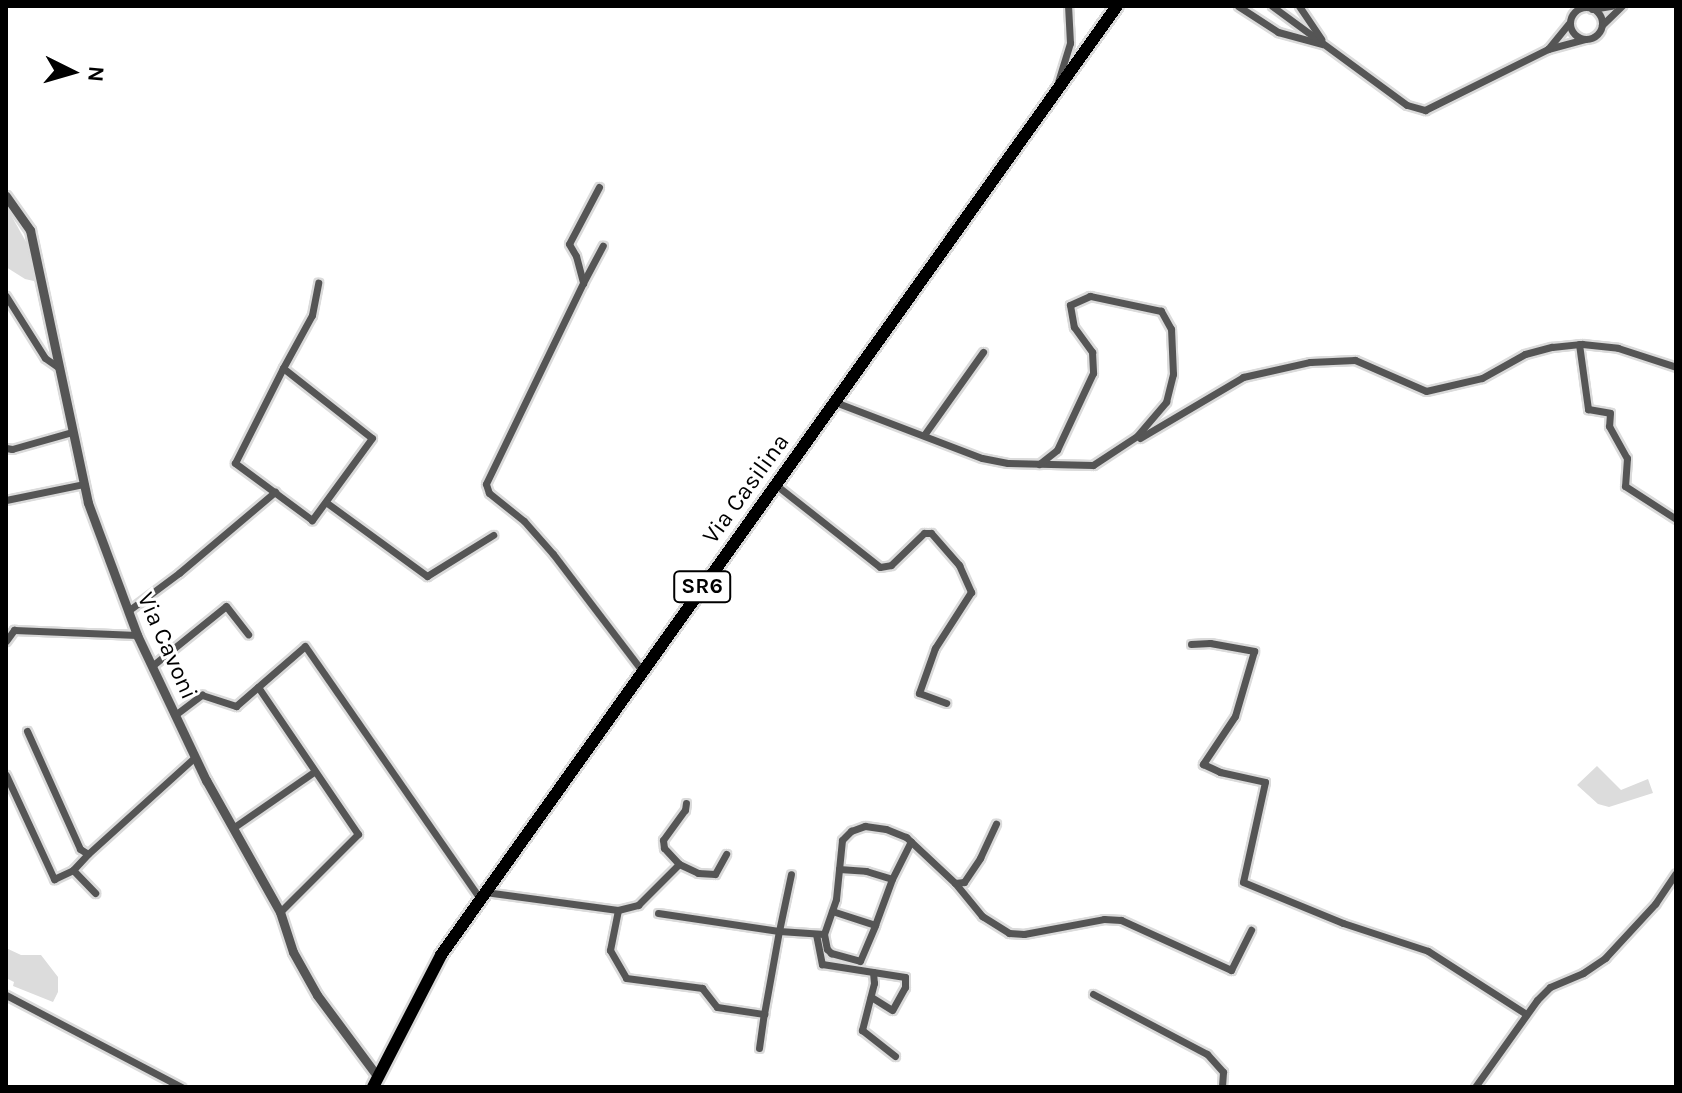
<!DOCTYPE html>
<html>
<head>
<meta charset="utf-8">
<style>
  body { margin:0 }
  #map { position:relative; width:1682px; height:1093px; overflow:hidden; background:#fff; font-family:Karla,sans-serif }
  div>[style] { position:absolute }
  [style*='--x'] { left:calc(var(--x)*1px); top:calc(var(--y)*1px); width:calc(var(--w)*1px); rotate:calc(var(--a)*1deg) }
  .green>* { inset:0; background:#dcdcdc }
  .roads { filter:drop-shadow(2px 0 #dbdbdb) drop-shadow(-2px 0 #dbdbdb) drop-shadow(0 2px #dbdbdb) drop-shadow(0 -2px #dbdbdb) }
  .minor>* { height:7px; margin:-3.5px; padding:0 3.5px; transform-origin:3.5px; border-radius:3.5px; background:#555 }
  .minor>.ring { margin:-3.5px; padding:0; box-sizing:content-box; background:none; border:7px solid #555; border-radius:50% }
  .tertiary>* { height:9px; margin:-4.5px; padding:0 4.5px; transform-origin:4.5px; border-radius:4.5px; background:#555 }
  .primary>* { height:12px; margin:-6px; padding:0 6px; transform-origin:6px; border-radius:6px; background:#000 }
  span { translate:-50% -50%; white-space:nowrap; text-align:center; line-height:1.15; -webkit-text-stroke:6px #fff; paint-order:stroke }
  .shield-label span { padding:2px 6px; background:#fff; border:2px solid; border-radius:6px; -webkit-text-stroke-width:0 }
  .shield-label { font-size:22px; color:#000; font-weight:700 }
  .street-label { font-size:24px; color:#000 }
  .frame { position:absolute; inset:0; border:8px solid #000; pointer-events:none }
  .north { position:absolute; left:32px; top:32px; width:80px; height:80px; -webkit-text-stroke:6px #fff; paint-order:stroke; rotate:95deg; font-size:22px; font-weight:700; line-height:32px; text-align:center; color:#000 }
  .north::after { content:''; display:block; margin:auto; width:28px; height:36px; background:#000; clip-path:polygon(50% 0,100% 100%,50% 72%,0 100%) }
</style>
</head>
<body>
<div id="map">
  <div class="green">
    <i style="clip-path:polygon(6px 206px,30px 249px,38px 282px,25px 279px,6px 267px)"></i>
    <i style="clip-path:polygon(1597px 766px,1621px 790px,1648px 779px,1653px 793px,1609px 807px,1598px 804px,1577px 785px)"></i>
    <i style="clip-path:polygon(6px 948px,21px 955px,41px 955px,58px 977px,58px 992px,53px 1002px,13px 986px,14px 982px,6px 978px)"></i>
  </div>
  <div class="roads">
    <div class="minor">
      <i style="--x:1238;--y:6;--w:48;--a:33"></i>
      <i style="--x:1278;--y:32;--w:46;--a:15.3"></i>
      <i style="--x:1272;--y:6;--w:167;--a:36.3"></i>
      <i style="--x:1407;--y:105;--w:19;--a:16"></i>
      <i style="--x:1425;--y:110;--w:137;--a:-26.4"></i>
      <i style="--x:1548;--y:49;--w:38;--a:-15"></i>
      <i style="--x:1299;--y:6;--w:40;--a:56"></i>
      <i class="ring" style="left:1570px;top:7px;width:25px;height:25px"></i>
      <i style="--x:1592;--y:9;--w:20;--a:-9"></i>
      <i style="--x:1602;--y:25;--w:28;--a:-44"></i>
      <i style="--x:1548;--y:49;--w:33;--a:-51"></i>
      <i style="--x:1058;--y:82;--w:41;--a:-72.9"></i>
      <i style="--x:1070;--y:43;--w:37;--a:-93"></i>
      <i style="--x:599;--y:187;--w:64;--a:117.8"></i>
      <i style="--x:569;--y:244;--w:14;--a:60"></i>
      <i style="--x:576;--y:256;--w:28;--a:75"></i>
      <i style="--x:583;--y:283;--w:223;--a:115.8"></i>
      <i style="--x:486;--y:484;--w:9;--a:72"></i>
      <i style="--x:489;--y:493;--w:45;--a:38.7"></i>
      <i style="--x:524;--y:521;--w:44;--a:48.7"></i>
      <i style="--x:553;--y:554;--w:147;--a:52.7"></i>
      <i style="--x:584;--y:281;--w:40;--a:-62"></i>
      <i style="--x:6;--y:296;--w:73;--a:57.8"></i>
      <i style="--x:45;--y:358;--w:16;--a:35"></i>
      <i style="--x:1579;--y:344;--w:66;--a:82.1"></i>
      <i style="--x:1588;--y:409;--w:22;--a:10"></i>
      <i style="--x:1610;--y:413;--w:13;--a:94"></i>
      <i style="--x:1609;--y:426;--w:37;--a:61"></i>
      <i style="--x:1627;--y:458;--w:28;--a:94"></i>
      <i style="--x:1625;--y:486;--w:61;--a:32.9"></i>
      <i style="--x:283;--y:368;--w:113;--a:38.2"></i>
      <i style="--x:372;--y:438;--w:102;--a:126.2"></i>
      <i style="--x:312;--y:520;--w:96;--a:-143.5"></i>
      <i style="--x:235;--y:463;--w:106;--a:-63.2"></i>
      <i style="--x:283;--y:368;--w:60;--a:-61.3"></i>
      <i style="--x:312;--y:315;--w:33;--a:-79"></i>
      <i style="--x:835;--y:402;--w:157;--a:20.9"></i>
      <i style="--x:982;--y:458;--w:26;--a:11"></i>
      <i style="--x:1008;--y:463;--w:85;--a:1.3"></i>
      <i style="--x:1093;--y:465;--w:53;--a:-33.4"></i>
      <i style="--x:1137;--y:436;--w:45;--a:-49.5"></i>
      <i style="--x:1166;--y:402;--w:29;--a:-76"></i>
      <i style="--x:1173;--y:374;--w:45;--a:-92.5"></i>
      <i style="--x:1171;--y:329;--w:21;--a:-119"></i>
      <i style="--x:1161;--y:311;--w:73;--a:-168.1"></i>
      <i style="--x:1090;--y:296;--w:22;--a:156"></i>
      <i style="--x:1070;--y:305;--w:22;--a:80"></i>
      <i style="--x:1074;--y:327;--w:31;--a:54"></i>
      <i style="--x:1092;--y:352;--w:21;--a:87"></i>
      <i style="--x:1093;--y:373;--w:85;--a:115.1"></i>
      <i style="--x:1057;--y:450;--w:23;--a:142"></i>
      <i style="--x:924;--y:435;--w:102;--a:-54.6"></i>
      <i style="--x:1140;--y:438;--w:120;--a:-30.6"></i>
      <i style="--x:1243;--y:377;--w:69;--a:-12.6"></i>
      <i style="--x:1310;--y:362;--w:45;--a:-2.5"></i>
      <i style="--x:1355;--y:360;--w:77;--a:23.6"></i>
      <i style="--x:1426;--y:391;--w:57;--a:-13.1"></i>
      <i style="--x:1482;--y:378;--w:49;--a:-29.2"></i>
      <i style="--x:1525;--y:354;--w:28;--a:-15"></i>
      <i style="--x:1552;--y:347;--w:30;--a:-6"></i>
      <i style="--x:1582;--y:344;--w:36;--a:6"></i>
      <i style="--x:1618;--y:348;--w:61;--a:18.1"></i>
      <i style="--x:6;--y:448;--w:6;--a:9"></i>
      <i style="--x:12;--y:449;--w:62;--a:-15.8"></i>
      <i style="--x:776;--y:485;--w:132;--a:38.3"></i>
      <i style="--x:880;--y:567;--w:11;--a:-10"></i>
      <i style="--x:891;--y:565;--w:46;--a:-44.1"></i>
      <i style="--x:924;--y:533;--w:7;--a:0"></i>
      <i style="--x:931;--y:533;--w:43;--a:48.8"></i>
      <i style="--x:959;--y:565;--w:30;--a:66"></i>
      <i style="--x:971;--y:592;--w:67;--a:122.7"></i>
      <i style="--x:935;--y:648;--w:48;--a:109.6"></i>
      <i style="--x:919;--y:693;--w:29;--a:20"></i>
      <i style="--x:6;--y:500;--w:80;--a:-11.6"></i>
      <i style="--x:327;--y:503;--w:124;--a:36.1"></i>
      <i style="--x:427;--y:576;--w:78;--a:-31.8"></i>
      <i style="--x:128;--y:611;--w:64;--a:-36.7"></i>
      <i style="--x:179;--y:573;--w:126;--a:-40.2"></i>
      <i style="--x:6;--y:641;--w:14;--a:-54"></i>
      <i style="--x:14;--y:630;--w:123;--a:2.3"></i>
      <i style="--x:1191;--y:644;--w:19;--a:-3"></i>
      <i style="--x:1210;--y:643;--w:45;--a:10.3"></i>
      <i style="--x:1254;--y:651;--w:68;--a:106.3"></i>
      <i style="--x:1235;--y:716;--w:58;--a:123.7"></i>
      <i style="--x:1203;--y:764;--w:19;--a:25"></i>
      <i style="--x:1220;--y:772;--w:46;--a:12.5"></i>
      <i style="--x:1265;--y:782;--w:102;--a:102.4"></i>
      <i style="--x:1243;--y:882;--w:108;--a:22.3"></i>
      <i style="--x:1343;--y:923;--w:89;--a:18.2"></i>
      <i style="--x:1428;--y:951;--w:117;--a:32.7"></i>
      <i style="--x:152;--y:666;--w:95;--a:-39"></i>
      <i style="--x:226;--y:606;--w:36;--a:52"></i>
      <i style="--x:258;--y:687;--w:178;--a:55.8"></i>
      <i style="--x:358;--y:834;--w:110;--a:135"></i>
      <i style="--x:175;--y:715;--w:34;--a:-37"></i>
      <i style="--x:202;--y:695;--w:36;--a:18"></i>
      <i style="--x:236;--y:706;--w:91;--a:-41"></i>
      <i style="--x:305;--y:646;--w:308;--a:55.3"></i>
      <i style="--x:27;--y:731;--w:129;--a:65.8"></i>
      <i style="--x:80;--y:849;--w:9;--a:32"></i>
      <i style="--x:88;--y:854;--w:144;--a:-42.2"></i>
      <i style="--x:6;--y:775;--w:115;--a:65.2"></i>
      <i style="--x:54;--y:879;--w:21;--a:-25"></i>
      <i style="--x:73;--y:870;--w:22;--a:-47"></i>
      <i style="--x:233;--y:828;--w:98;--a:-34.7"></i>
      <i style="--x:679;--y:864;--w:22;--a:-133"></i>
      <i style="--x:664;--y:848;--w:8;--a:-97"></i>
      <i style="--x:663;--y:840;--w:37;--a:-54"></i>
      <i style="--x:685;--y:810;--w:7;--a:-82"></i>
      <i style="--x:839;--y:869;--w:27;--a:4"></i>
      <i style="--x:866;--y:871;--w:27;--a:17"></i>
      <i style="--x:892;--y:879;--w:42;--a:-63.4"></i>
      <i style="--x:73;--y:870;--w:32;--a:46"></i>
      <i style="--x:955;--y:883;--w:43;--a:50.7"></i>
      <i style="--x:982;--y:916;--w:32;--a:32"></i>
      <i style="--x:1009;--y:933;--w:15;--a:4"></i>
      <i style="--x:1024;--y:934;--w:81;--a:-10.6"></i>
      <i style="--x:1104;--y:919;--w:17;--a:3"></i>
      <i style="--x:1121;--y:920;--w:121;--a:24.4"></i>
      <i style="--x:1231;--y:970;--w:45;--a:-63.4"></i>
      <i style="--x:485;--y:892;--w:134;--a:7.7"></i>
      <i style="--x:618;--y:910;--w:41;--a:101.3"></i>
      <i style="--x:610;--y:950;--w:32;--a:60"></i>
      <i style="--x:626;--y:978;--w:77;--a:7.5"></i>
      <i style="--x:702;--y:988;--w:24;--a:52"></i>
      <i style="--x:717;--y:1007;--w:48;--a:8.5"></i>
      <i style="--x:764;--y:1014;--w:84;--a:-79.8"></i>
      <i style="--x:779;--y:931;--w:45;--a:3.8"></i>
      <i style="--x:824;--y:934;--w:37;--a:-71"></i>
      <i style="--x:836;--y:899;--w:59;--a:-84.2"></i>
      <i style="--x:842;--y:840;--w:13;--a:-45"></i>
      <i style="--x:851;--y:831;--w:15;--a:-20"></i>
      <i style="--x:865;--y:826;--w:21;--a:8"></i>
      <i style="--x:886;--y:829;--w:22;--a:22"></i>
      <i style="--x:906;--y:837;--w:67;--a:43.2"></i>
      <i style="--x:955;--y:883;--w:9;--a:-6"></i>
      <i style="--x:964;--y:882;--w:29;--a:-56"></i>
      <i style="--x:980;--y:858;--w:38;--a:-65"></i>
      <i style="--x:618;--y:910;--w:21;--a:-14"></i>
      <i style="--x:638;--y:905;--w:58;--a:-45"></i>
      <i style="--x:679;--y:864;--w:21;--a:25"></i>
      <i style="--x:698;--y:873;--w:17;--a:3"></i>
      <i style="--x:715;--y:874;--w:23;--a:-61"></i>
      <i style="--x:832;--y:911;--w:45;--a:18"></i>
      <i style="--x:875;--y:925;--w:49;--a:-69.7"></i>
      <i style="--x:658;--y:913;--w:122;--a:8.5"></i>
      <i style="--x:779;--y:931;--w:58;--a:-78.1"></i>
      <i style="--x:816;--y:934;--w:31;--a:79"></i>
      <i style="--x:822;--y:964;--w:84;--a:8.9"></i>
      <i style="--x:905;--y:977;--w:10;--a:90"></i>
      <i style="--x:905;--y:987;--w:26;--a:119"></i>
      <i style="--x:892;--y:1010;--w:25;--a:-148"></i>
      <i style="--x:824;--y:934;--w:15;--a:79"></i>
      <i style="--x:827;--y:949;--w:6;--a:45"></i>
      <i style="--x:831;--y:953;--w:30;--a:15"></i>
      <i style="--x:860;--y:961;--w:39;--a:-67"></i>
      <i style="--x:873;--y:972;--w:11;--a:85"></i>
      <i style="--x:874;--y:983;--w:49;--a:104.3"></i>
      <i style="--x:862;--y:1030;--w:42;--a:38.2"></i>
      <i style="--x:1093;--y:994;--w:129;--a:27.8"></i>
      <i style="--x:1207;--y:1054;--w:24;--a:48"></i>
      <i style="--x:1223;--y:1072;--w:15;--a:94"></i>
      <i style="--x:6;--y:995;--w:198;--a:27.7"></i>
      <i style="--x:759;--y:1048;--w:34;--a:-82"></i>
      <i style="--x:1475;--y:1087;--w:107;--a:-54.5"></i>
      <i style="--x:1537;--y:1000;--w:18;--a:-45"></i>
      <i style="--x:1550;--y:987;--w:36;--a:-23"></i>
      <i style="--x:1583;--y:973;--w:27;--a:-34"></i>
      <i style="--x:1605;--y:958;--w:74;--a:-47.2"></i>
      <i style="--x:1655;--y:904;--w:37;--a:-56"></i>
    </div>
    <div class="tertiary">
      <i style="--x:6;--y:196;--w:42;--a:54.8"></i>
      <i style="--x:30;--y:230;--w:279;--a:78"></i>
      <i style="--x:88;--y:503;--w:141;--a:69.6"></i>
      <i style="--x:137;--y:635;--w:161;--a:64.6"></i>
      <i style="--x:206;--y:780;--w:151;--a:60.7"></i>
      <i style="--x:280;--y:912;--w:42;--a:72"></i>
      <i style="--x:293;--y:952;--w:49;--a:60.8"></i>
      <i style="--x:317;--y:995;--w:102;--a:53.4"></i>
    </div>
    <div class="primary">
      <i style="--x:373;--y:1087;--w:148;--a:-62.7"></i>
      <i style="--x:441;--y:955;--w:1165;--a:-54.54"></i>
    </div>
  </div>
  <div class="shield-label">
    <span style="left:702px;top:587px">SR6</span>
  </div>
  <div class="street-label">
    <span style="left:746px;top:489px;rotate:-54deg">Via Casilina</span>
    <span style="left:167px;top:646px;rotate:66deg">Via Cavoni</span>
  </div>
  <div class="frame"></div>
  <div class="north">N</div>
</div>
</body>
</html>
